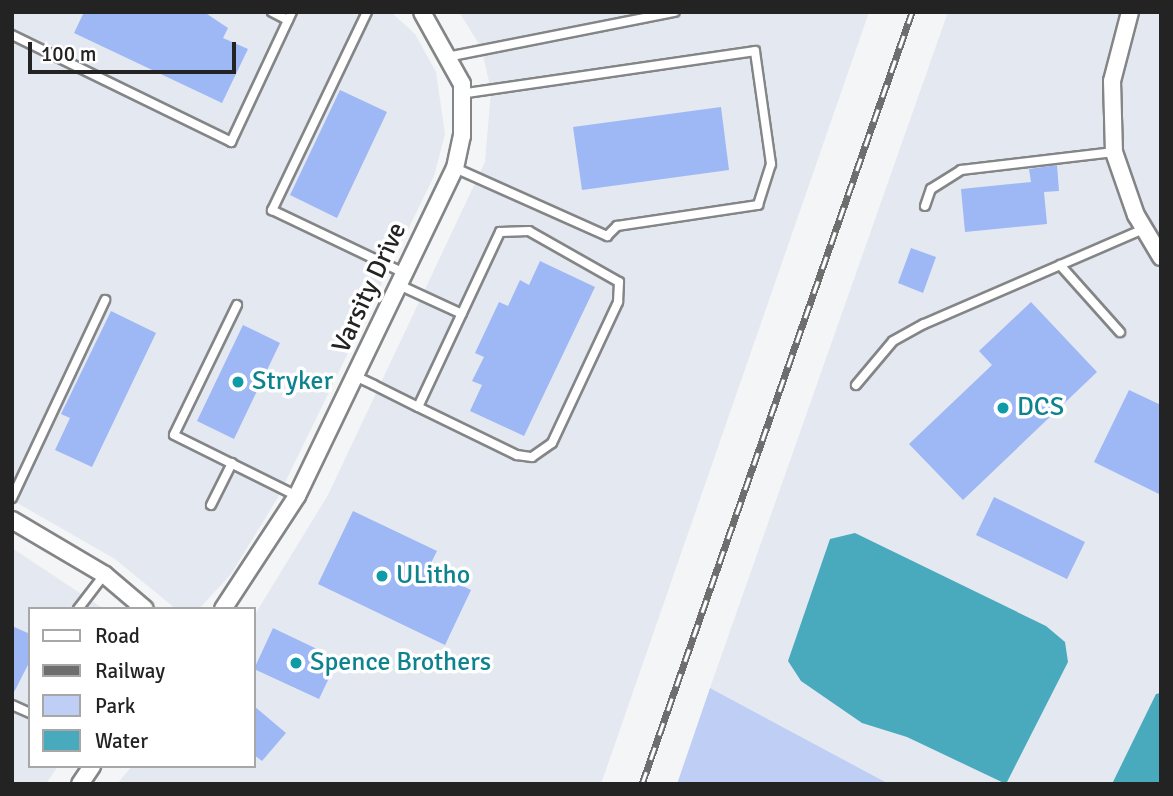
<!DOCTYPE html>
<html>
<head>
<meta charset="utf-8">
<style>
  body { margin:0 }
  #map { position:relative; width:1173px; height:796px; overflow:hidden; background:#f4f5f7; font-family:Signika,sans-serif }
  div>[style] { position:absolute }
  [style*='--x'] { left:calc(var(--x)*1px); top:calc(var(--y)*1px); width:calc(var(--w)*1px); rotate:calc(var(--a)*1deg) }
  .built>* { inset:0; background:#e4e8f1 }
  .green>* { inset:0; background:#bfcef4 }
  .water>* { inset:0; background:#48aabc }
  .building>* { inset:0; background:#9eb7f5 }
  .roads { filter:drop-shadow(2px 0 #848586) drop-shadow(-2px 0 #848586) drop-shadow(0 2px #848586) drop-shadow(0 -2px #848586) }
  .lane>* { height:8px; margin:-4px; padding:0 4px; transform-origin:4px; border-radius:4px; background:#fff }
  .street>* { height:16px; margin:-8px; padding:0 8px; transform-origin:8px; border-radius:8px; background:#fff }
  .rail>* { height:7px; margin-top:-3.5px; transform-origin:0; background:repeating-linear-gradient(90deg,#fff 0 13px,#6e6e6f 0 26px); box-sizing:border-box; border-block:2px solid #6e6e6f }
  .dots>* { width:19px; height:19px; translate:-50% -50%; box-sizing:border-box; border:4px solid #fff; border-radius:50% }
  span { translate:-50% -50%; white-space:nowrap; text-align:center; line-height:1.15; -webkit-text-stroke:7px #fff; paint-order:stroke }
  .street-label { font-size:26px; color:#232323 }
  .culture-label { font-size:26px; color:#0d838f }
  .left { translate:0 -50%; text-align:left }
  .frame { position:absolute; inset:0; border:14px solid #232323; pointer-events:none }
  .legend { position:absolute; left:28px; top:607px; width:228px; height:161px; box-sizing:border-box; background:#fff; border:2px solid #a7a7a7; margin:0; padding:9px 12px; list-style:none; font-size:21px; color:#232323 }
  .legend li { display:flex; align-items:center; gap:14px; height:35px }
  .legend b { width:35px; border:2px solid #a7a7a7 }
  .scale { position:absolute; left:28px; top:42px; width:208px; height:32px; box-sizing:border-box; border:4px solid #232323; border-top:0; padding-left:9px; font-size:21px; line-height:24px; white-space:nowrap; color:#232323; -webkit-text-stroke:5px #fff; paint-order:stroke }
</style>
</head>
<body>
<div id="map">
  <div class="built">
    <i style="clip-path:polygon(12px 12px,391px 12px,415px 34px,436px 72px,445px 134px,434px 176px,277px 499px,231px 574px,199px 609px,176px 609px,115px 559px,12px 500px)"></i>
    <i style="clip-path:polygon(459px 12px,869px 12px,601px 784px,117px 784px,132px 766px,254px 766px,254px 616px,328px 495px,485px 162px,491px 90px,481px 47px)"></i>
    <i style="clip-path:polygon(948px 12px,1161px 12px,1161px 784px,889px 784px,710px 688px)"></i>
    <i style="clip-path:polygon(12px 548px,104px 609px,30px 609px,30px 766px,58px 766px,46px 784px,12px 784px)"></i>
  </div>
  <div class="green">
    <i style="clip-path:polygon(710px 688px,889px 784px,677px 784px)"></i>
  </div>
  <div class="water">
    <i style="clip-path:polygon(855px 533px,1046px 626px,1065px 642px,1068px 662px,1006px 784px,907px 737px,862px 723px,801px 681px,788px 661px,830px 539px)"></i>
    <i style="clip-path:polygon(1161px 693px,1161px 784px,1112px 784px,1156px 694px)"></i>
  </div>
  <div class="building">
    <i style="clip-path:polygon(84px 12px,204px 12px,228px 28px,223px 38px,248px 49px,222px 103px,74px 33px)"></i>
    <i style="clip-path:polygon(340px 90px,387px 112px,337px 218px,290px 195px)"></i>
    <i style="clip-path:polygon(721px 107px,729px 170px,582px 190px,573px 127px)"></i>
    <i style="clip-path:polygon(1057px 165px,1059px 191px,1044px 192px,1047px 224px,965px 232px,961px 189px,1031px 182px,1029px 169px)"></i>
    <i style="clip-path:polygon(911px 248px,936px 257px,923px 293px,898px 283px)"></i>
    <i style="clip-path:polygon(540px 261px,595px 287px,524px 436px,470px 411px,482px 385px,472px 381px,484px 357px,475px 353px,499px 302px,508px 306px,520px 280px,529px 285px)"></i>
    <i style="clip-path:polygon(1031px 302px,1097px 372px,963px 500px,909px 444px,992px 365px,979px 351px)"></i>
    <i style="clip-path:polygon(111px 311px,156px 333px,92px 467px,55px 450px,70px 418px,61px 414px)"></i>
    <i style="clip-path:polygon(243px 325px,280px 343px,234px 439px,197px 421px)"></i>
    <i style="clip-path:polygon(1129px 390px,1161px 405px,1161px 495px,1094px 462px)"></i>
    <i style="clip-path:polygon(994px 497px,1085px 542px,1067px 579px,976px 535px)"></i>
    <i style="clip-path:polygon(353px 511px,437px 551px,428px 569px,471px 590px,445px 645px,318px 584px)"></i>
    <i style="clip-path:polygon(12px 626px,30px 634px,30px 661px,12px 696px)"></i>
    <i style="clip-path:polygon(273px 628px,338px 659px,319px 699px,254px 669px)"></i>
    <i style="clip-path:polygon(254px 706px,286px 733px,262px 761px,254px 755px)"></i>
  </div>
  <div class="roads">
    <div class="lane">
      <i style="--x:272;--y:12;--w:18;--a:27"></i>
      <i style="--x:367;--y:12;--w:220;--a:115.6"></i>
      <i style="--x:272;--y:210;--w:146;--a:25.5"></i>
      <i style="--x:12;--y:35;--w:244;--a:26"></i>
      <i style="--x:231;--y:142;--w:144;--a:-64.9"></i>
      <i style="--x:452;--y:56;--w:227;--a:-11.2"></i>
      <i style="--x:455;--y:168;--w:167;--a:24.1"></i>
      <i style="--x:607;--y:236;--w:14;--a:-45"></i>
      <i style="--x:617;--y:226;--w:143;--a:-8.5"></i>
      <i style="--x:758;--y:205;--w:43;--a:-72.4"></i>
      <i style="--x:771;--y:164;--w:114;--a:-98.1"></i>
      <i style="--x:755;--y:51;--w:296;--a:171.7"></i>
      <i style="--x:925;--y:206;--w:18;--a:-71"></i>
      <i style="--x:931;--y:189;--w:36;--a:-32"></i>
      <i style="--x:961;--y:170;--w:154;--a:-6.7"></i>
      <i style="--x:1060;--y:265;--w:90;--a:48.2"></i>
      <i style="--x:399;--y:285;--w:69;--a:24.7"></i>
      <i style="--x:237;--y:305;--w:144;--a:115.9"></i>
      <i style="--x:174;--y:435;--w:137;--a:26.4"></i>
      <i style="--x:355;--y:376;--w:21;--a:25"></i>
      <i style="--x:374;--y:385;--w:49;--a:26.6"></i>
      <i style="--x:418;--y:407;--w:110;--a:25.9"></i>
      <i style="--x:517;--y:455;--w:15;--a:8"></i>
      <i style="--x:532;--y:457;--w:24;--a:-35"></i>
      <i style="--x:552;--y:443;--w:156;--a:-64.9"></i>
      <i style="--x:618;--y:302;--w:20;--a:-87"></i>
      <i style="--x:619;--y:282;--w:103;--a:-150.5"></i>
      <i style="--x:529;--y:231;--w:29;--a:178"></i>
      <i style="--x:500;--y:232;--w:193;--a:115.1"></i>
      <i style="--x:856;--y:385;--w:57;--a:-49.9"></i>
      <i style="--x:893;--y:341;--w:35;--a:-29"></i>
      <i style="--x:924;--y:324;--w:240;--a:-23.4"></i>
      <i style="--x:12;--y:498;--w:219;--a:-64.8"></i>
      <i style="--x:211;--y:505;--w:47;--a:-63.4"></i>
      <i style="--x:78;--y:609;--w:43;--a:-52.6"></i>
      <i style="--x:12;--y:705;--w:20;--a:24"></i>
    </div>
    <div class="street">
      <i style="--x:1130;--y:12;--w:71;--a:104.6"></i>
      <i style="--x:1112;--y:81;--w:71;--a:88.4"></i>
      <i style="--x:1114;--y:152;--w:67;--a:70.8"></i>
      <i style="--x:1136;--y:215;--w:49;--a:59.2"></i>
      <i style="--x:12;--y:520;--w:108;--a:30.6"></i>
      <i style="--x:105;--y:575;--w:52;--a:40.4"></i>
      <i style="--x:223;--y:609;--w:135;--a:-56.8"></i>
      <i style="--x:297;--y:496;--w:364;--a:-64.3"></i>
      <i style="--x:455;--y:168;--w:33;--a:-78"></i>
      <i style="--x:462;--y:136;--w:52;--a:-90"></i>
      <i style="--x:462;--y:84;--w:82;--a:-119.1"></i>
      <i style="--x:80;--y:784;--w:22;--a:-56"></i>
    </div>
  </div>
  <div class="rail">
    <i style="--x:642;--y:784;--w:818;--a:-70.72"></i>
  </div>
  <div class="dots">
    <i style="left:238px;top:382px;background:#0f9aa8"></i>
    <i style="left:1003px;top:408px;background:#0f9aa8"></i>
    <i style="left:382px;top:576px;background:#0f9aa8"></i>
    <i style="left:296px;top:663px;background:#0f9aa8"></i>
  </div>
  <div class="street-label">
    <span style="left:370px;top:288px;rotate:-65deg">Varsity Drive</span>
  </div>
  <div class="culture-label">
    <span class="left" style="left:252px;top:382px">Stryker</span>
    <span class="left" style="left:1017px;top:408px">DCS</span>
    <span class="left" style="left:396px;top:576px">ULitho</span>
    <span class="left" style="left:310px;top:663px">Spence Brothers</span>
  </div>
  <div class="frame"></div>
  <ul class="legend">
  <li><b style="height:9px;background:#fff"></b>Road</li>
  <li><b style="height:9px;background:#6e6e6f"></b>Railway</li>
  <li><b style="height:19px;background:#bfcef4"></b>Park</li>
  <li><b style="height:19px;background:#48aabc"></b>Water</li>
  </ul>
  <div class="scale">100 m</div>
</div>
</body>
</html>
